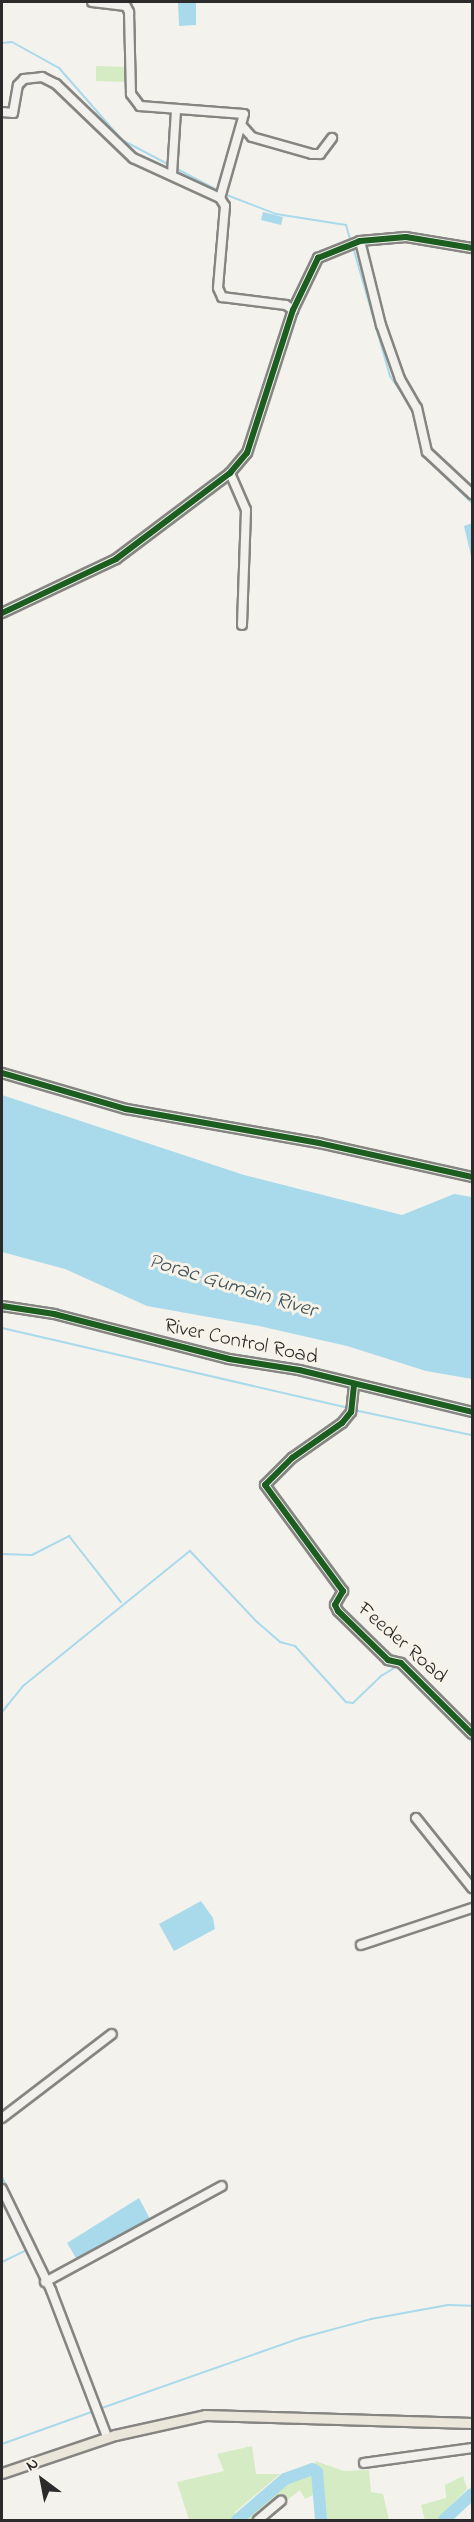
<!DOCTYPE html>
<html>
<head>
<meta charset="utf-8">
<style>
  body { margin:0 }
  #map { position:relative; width:474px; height:2522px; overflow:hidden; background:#f4f2ec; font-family:"Indie Flower",sans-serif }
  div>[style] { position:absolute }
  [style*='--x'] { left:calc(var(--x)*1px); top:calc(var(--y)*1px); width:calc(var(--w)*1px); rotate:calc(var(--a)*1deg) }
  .green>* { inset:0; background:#d5ebc3 }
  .water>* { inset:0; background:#a9daeb }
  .stream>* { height:2px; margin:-1px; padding:0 1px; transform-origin:1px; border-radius:1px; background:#a9daeb }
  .river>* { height:12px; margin:-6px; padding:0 6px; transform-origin:6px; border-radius:6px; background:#a9daeb }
  .roads { filter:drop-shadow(2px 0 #858582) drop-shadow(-2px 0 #858582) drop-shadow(0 2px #858582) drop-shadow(0 -2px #858582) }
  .minor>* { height:8px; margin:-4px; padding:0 4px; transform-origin:4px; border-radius:4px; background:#f2f1ed }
  .major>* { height:9px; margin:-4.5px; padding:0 4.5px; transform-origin:4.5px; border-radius:4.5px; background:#ebe6da }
  .cycleway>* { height:6px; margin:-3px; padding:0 3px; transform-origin:3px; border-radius:3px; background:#1b5e20 }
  span { translate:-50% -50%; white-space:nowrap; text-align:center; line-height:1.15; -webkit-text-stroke:6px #f7f3e8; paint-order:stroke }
  .street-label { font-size:21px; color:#2b2b2b }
  .water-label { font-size:22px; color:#42545b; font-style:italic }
  .frame { position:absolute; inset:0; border:3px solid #2b2b2b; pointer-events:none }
  .north { position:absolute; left:12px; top:2450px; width:60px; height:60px; -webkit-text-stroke:4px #f7f3e8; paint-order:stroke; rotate:328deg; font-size:16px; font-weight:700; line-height:24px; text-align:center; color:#2b2b2b }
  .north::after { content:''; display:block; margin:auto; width:21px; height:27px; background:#2b2b2b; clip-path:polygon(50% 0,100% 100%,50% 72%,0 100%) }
</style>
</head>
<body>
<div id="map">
  <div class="green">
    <i style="clip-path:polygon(96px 66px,127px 67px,127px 82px,96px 81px)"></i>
    <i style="clip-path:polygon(252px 2446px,256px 2474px,280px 2474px,235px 2512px,233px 2520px,189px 2520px,177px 2482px,224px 2471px,217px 2454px)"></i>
    <i style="clip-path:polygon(315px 2461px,344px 2471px,369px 2470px,371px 2492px,383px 2494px,389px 2520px,326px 2520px)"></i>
    <i style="clip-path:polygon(311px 2473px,315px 2494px,305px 2499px,300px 2490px,262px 2520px,244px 2520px,284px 2483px)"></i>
    <i style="clip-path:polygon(463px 2476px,467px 2489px,437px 2520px,425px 2520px,421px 2505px,446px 2498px,445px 2485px)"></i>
  </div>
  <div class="water">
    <i style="clip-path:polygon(178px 2px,196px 2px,196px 25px,179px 26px)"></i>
    <i style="clip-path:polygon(263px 212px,283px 217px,281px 225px,261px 220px)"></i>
    <i style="clip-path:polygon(472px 523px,472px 556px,471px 556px,464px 526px)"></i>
    <i style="clip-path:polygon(2px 1095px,244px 1175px,402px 1215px,454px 1194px,472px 1197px,472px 1379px,426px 1371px,347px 1346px,259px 1326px,147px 1306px,65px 1269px,2px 1252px)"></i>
    <i style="clip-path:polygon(201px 1901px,213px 1918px,215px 1929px,174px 1951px,159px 1924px)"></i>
    <i style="clip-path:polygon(139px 2198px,150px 2219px,76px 2258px,67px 2243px)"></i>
  </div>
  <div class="stream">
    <i style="--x:2;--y:43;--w:10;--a:-6"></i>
    <i style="--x:12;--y:42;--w:54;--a:29"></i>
    <i style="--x:59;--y:68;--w:96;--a:48.8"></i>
    <i style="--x:122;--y:140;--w:110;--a:27.7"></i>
    <i style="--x:224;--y:194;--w:56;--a:21"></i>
    <i style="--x:276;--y:214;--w:71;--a:8.9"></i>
    <i style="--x:346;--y:225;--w:18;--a:74"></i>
    <i style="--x:353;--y:247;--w:134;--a:74"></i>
    <i style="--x:390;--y:376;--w:41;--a:55.9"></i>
    <i style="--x:413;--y:410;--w:46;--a:77.5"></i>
    <i style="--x:423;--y:455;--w:69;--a:44.4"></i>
    <i style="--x:2;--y:1328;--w:356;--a:13"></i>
    <i style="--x:354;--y:1410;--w:121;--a:12"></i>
    <i style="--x:2;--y:1554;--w:30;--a:2"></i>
    <i style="--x:32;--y:1555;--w:42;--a:-27.2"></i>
    <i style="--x:69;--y:1536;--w:84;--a:51.8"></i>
    <i style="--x:2;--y:1712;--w:33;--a:-51"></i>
    <i style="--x:23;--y:1686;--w:215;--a:-39"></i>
    <i style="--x:190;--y:1551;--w:96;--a:46.7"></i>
    <i style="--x:256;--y:1621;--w:32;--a:41"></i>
    <i style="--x:280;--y:1642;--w:16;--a:15"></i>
    <i style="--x:295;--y:1646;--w:76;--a:47.7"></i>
    <i style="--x:346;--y:1702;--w:7;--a:8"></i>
    <i style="--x:353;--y:1703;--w:39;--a:-44"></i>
    <i style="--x:381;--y:1676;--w:21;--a:-31"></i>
    <i style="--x:449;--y:1716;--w:35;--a:49"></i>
    <i style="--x:2;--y:2177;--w:76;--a:64.1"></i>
    <i style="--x:2;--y:2262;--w:30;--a:-26"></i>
    <i style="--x:99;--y:2409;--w:214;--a:-19.4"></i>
    <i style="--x:301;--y:2338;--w:73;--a:-15.2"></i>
    <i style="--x:371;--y:2319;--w:78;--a:-10.3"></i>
    <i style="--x:448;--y:2305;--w:24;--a:2"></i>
    <i style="--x:2;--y:2444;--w:98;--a:-19.7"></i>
  </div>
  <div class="river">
    <i style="--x:237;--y:2520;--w:63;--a:-40.5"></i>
    <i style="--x:285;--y:2479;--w:29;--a:-20"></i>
    <i style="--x:312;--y:2469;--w:6;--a:31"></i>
    <i style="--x:317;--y:2472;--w:48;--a:85.2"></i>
    <i style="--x:444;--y:2520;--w:38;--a:-43"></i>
  </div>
  <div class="roads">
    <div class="minor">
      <i style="--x:92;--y:2;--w:34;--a:7"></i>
      <i style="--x:126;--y:6;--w:7;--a:63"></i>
      <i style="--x:129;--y:12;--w:82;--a:88.6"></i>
      <i style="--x:131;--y:94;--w:15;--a:53"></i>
      <i style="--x:140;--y:106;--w:104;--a:4.4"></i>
      <i style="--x:244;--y:114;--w:87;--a:105.9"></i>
      <i style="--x:2;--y:112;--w:11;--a:5"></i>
      <i style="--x:13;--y:113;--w:28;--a:-80"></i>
      <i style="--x:18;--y:85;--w:8;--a:-45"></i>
      <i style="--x:24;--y:79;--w:18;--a:-6"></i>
      <i style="--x:42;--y:77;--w:16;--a:27"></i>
      <i style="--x:56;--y:84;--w:107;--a:43.9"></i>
      <i style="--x:133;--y:158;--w:96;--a:24.7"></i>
      <i style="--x:220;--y:198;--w:9;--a:58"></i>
      <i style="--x:225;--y:206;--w:82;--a:94.9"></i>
      <i style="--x:218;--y:288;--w:10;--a:66"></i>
      <i style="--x:222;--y:297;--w:64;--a:7.1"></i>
      <i style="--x:286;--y:305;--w:9;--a:36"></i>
      <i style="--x:243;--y:127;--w:13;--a:48"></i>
      <i style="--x:252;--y:137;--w:62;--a:15.8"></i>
      <i style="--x:312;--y:154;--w:8;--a:0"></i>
      <i style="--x:320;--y:154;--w:20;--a:-53"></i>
      <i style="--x:172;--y:174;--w:63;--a:-86.4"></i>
      <i style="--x:360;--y:241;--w:87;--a:76"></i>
      <i style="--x:381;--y:325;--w:57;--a:70.6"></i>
      <i style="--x:400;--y:379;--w:34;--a:60"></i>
      <i style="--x:417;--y:408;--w:45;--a:77.2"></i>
      <i style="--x:427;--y:452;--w:62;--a:43"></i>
      <i style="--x:230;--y:473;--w:40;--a:66.6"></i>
      <i style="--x:246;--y:510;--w:115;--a:92"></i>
      <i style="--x:2;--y:613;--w:126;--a:-25.3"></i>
      <i style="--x:116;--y:559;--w:143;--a:-37"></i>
      <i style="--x:230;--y:473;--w:26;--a:-50"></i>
      <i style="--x:247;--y:453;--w:150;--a:-72.2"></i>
      <i style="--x:293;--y:310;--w:58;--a:-64.3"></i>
      <i style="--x:318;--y:258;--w:45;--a:-22"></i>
      <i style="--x:360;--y:241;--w:46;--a:-5"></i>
      <i style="--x:406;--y:237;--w:67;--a:9.5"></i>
      <i style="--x:2;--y:1073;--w:129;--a:16.2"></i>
      <i style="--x:126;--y:1109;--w:196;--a:10"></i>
      <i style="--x:319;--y:1143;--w:157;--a:12.5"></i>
      <i style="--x:2;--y:1306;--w:53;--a:8.7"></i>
      <i style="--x:54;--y:1314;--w:181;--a:14.4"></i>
      <i style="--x:229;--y:1359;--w:71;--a:8.9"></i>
      <i style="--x:299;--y:1370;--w:178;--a:13.6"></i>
      <i style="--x:354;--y:1385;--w:27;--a:96"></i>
      <i style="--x:351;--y:1412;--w:14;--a:129"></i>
      <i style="--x:342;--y:1423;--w:61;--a:145"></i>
      <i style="--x:292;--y:1458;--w:38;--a:135"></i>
      <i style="--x:265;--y:1485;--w:132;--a:53.7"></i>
      <i style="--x:343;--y:1591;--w:16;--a:120"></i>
      <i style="--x:335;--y:1605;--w:7;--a:63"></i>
      <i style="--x:338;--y:1611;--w:70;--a:44.4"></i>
      <i style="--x:388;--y:1660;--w:13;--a:13"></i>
      <i style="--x:401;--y:1663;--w:100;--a:45"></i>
      <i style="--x:416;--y:1818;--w:90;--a:51.3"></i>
      <i style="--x:361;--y:1945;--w:117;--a:-18.4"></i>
      <i style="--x:2;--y:2118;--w:138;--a:-37.4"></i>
      <i style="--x:2;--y:2189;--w:112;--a:64.1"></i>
      <i style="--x:51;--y:2290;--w:157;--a:69.1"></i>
      <i style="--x:45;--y:2282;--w:201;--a:-28.5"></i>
      <i style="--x:364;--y:2463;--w:109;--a:-7.9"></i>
      <i style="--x:258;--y:2520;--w:30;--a:-40"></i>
    </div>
    <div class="major">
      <i style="--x:2;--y:2473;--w:119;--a:-18.6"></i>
      <i style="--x:115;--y:2435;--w:92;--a:-12.5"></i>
      <i style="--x:205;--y:2415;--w:267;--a:1.7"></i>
    </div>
  </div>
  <div class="cycleway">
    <i style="--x:2;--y:613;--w:126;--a:-25.3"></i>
    <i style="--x:116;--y:559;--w:143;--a:-37"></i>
    <i style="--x:230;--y:473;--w:26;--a:-50"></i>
    <i style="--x:247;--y:453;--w:150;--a:-72.2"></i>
    <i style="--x:293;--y:310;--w:58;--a:-64.3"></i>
    <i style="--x:318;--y:258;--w:45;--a:-22"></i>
    <i style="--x:360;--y:241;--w:46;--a:-5"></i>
    <i style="--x:406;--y:237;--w:67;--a:9.5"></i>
    <i style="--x:2;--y:1073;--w:129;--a:16.2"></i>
    <i style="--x:126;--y:1109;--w:196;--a:10"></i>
    <i style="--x:319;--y:1143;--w:157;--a:12.5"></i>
    <i style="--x:2;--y:1306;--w:53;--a:8.7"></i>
    <i style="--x:54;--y:1314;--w:181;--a:14.4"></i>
    <i style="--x:229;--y:1359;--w:71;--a:8.9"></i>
    <i style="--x:299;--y:1370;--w:178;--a:13.6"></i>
    <i style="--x:354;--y:1385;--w:27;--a:96"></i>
    <i style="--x:351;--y:1412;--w:14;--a:129"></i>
    <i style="--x:342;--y:1423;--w:61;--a:145"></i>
    <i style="--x:292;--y:1458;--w:38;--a:135"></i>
    <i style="--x:265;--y:1485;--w:132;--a:53.7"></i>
    <i style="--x:343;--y:1591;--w:16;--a:120"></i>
    <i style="--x:335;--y:1605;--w:7;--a:63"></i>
    <i style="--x:338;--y:1611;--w:70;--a:44.4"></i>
    <i style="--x:388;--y:1660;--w:13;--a:13"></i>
    <i style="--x:401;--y:1663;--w:100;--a:45"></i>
  </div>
  <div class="street-label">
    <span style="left:241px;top:1342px;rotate:12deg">River Control Road</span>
    <span style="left:402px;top:1643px;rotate:41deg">Feeder Road</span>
  </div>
  <div class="water-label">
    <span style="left:232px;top:1287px;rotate:17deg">Porac Gumain River</span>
  </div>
  <div class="frame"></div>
  <div class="north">N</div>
</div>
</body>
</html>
